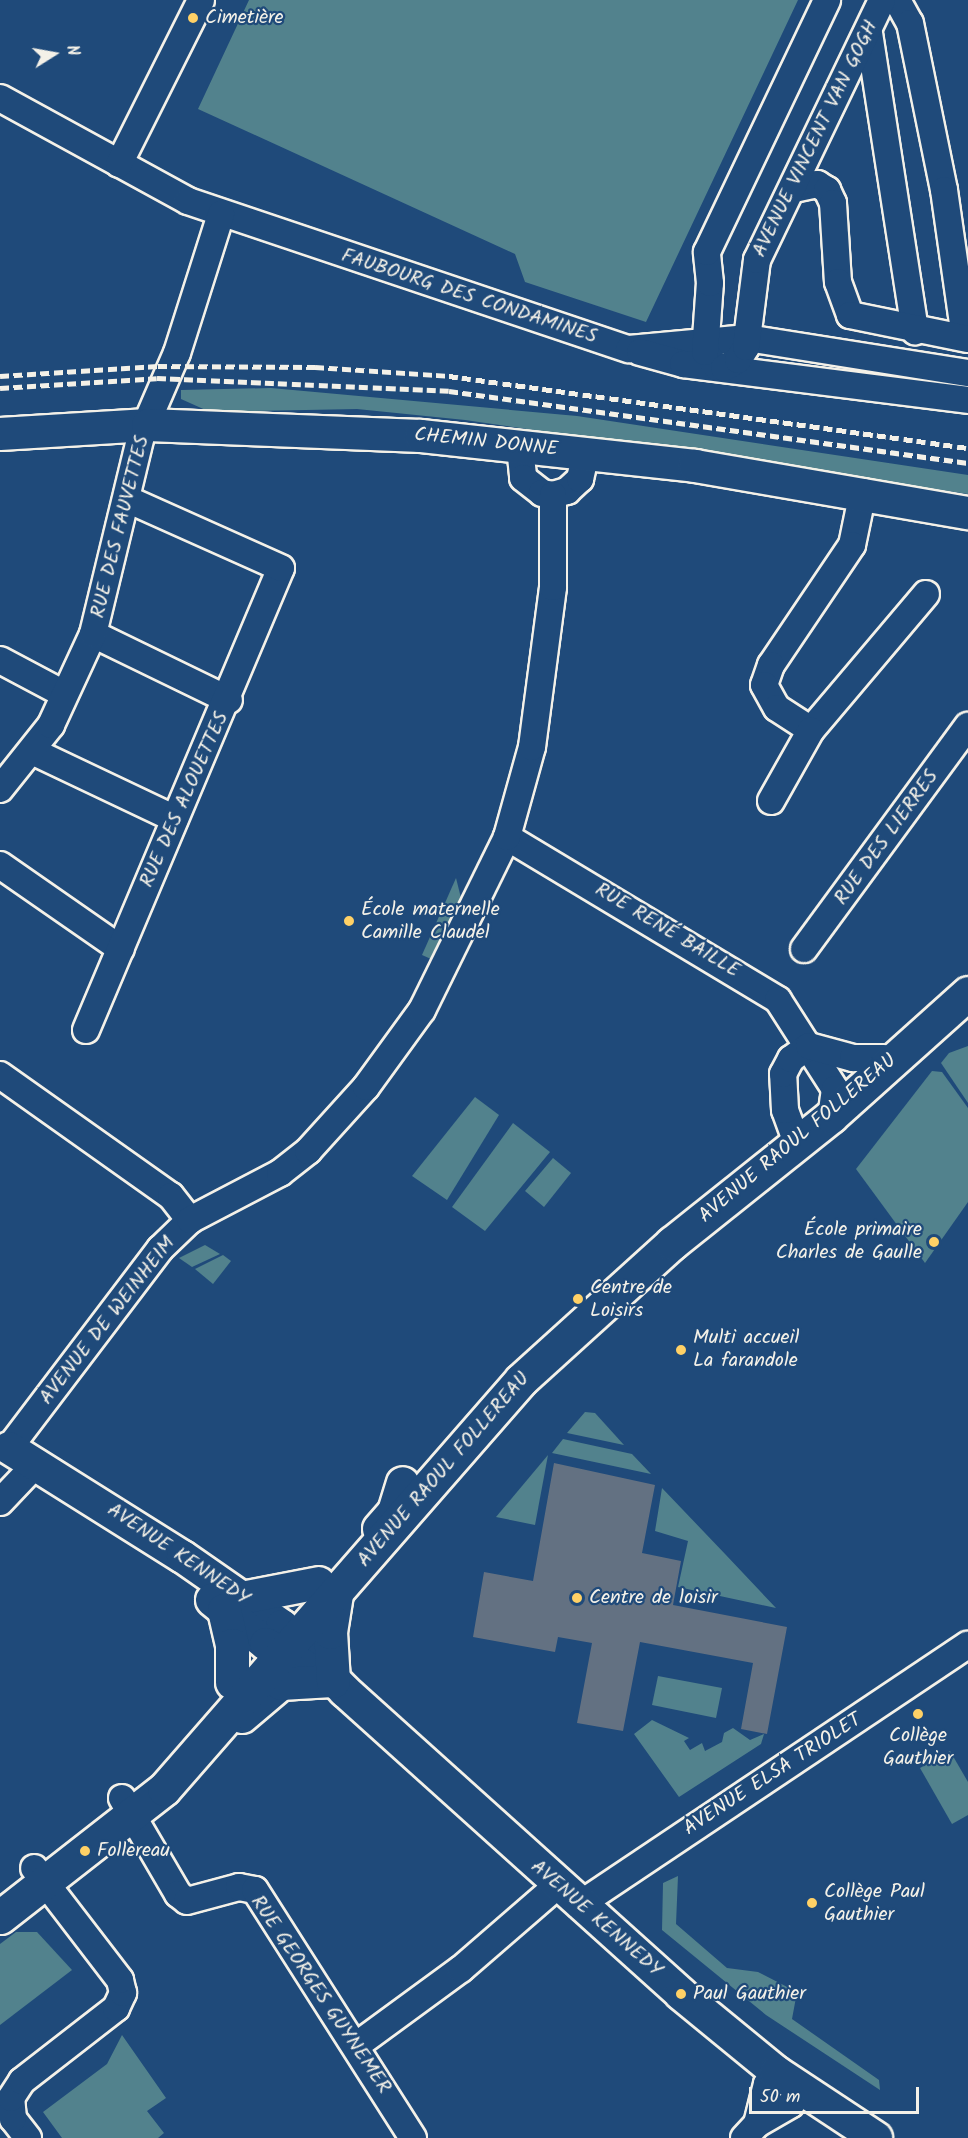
<!DOCTYPE html>
<html>
<head>
<meta charset="utf-8">
<style>
  body { margin:0 }
  #map { position:relative; width:968px; height:2138px; overflow:hidden; background:#1f4a7a; font-family:Kalam,sans-serif }
  div>[style] { position:absolute }
  [style*='--x'] { left:calc(var(--x)*1px); top:calc(var(--y)*1px); width:calc(var(--w)*1px); rotate:calc(var(--a)*1deg) }
  .green>* { inset:0; background:#52828d }
  .building>* { inset:0; background:#637182 }
  .roads { filter:drop-shadow(2px 0 #f4f1e8) drop-shadow(-2px 0 #f4f1e8) drop-shadow(0 2px #f4f1e8) drop-shadow(0 -2px #f4f1e8) }
  .minor>* { height:26px; margin:-13px; padding:0 13px; transform-origin:13px; border-radius:13px; background:#1f4a7a }
  .tertiary>* { height:32px; margin:-16px; padding:0 16px; transform-origin:16px; border-radius:16px; background:#1f4a7a }
  .secondary>* { height:33px; margin:-16.5px; padding:0 16.5px; transform-origin:16.5px; border-radius:16.5px; background:#1f4a7a }
  .rail>* { height:4.5px; margin-top:-2.25px; transform-origin:0; background:repeating-linear-gradient(90deg,#f4f1e8 0 9px,transparent 0 13.5px) }
  .dots>* { width:16px; height:16px; translate:-50% -50%; box-sizing:border-box; border:3px solid #1f4a7a; border-radius:50% }
  span { translate:-50% -50%; white-space:nowrap; text-align:center; line-height:1.15; -webkit-text-stroke:4.5px #1f4a7a; paint-order:stroke }
  .poi-label { font-size:20px; color:#f4f1e8 }
  .left { translate:0 -50%; text-align:left }
  .right { translate:-100% -50%; text-align:right }
  .street-label { font-size:20px; color:#f4f1e8 }
  .north { position:absolute; left:24px; top:24px; width:60px; height:60px; -webkit-text-stroke:4px #1f4a7a; paint-order:stroke; rotate:79deg; font-size:16px; font-weight:700; line-height:24px; text-align:center; color:#f4f1e8 }
  .north::after { content:''; display:block; margin:auto; width:21px; height:27px; background:#f4f1e8; clip-path:polygon(50% 0,100% 100%,50% 72%,0 100%) }
  .scale { position:absolute; left:749px; top:2087px; width:170px; height:27px; box-sizing:border-box; border:3px solid #f4f1e8; border-top:0; padding-left:8px; font-size:18px; line-height:21px; white-space:nowrap; color:#f4f1e8; -webkit-text-stroke:4px #1f4a7a; paint-order:stroke }
</style>
</head>
<body>
<div id="map">
  <div class="green">
    <i style="clip-path:polygon(249px 0,798px 0,646px 322px,525px 282px,515px 254px,198px 109px)"></i>
    <i style="clip-path:polygon(271px 388px,577px 416px,968px 475px,968px 494px,465px 420px,357px 409px,210px 412px,181px 399px,181px 390px)"></i>
    <i style="clip-path:polygon(456px 878px,461px 898px,431px 959px,422px 955px)"></i>
    <i style="clip-path:polygon(968px 1046px,968px 1103px,941px 1063px,949px 1053px)"></i>
    <i style="clip-path:polygon(932px 1071px,942px 1072px,968px 1108px,968px 1202px,925px 1263px,856px 1169px)"></i>
    <i style="clip-path:polygon(475px 1097px,499px 1115px,447px 1200px,412px 1176px)"></i>
    <i style="clip-path:polygon(513px 1123px,550px 1152px,485px 1231px,452px 1207px)"></i>
    <i style="clip-path:polygon(553px 1158px,571px 1173px,544px 1207px,525px 1191px)"></i>
    <i style="clip-path:polygon(205px 1245px,220px 1254px,192px 1267px,179px 1258px)"></i>
    <i style="clip-path:polygon(223px 1255px,231px 1261px,213px 1284px,195px 1269px)"></i>
    <i style="clip-path:polygon(585px 1412px,595px 1413px,624px 1445px,567px 1433px)"></i>
    <i style="clip-path:polygon(563px 1439px,632px 1454px,651px 1474px,552px 1453px)"></i>
    <i style="clip-path:polygon(548px 1455px,535px 1525px,496px 1517px)"></i>
    <i style="clip-path:polygon(662px 1488px,726px 1555px,776px 1608px,678px 1587px,688px 1541px,655px 1531px)"></i>
    <i style="clip-path:polygon(658px 1676px,722px 1688px,716px 1718px,652px 1705px)"></i>
    <i style="clip-path:polygon(652px 1720px,689px 1738px,684px 1741px,690px 1750px,702px 1743px,705px 1751px,722px 1742px,724px 1733px,733px 1728px,750px 1740px,764px 1734px,761px 1744px,679px 1797px,634px 1734px)"></i>
    <i style="clip-path:polygon(950px 1751px,968px 1782px,968px 1815px,952px 1824px,920px 1768px)"></i>
    <i style="clip-path:polygon(678px 1876px,676px 1924px,727px 1968px,758px 1972px,797px 1992px,792px 2019px,879px 2080px,880px 2090px,766px 2015px,662px 1930px,663px 1883px)"></i>
    <i style="clip-path:polygon(16px 1932px,37px 1932px,72px 1970px,0 2025px,0 1944px)"></i>
    <i style="clip-path:polygon(122px 2035px,166px 2098px,147px 2111px,164px 2133px,158px 2138px,62px 2138px,43px 2112px,107px 2064px)"></i>
  </div>
  <div class="building">
    <i style="clip-path:polygon(554px 1463px,655px 1485px,642px 1553px,681px 1561px,673px 1605px,787px 1627px,767px 1734px,741px 1729px,753px 1663px,640px 1642px,623px 1731px,577px 1723px,592px 1643px,558px 1637px,555px 1652px,473px 1637px,484px 1572px,533px 1581px)"></i>
  </div>
  <div class="roads">
    <div class="minor">
      <i style="--x:897;--y:0;--w:26;--a:61"></i>
      <i style="--x:910;--y:23;--w:170;--a:78.5"></i>
      <i style="--x:944;--y:190;--w:149;--a:81.9"></i>
      <i style="--x:869;--y:33;--w:302;--a:81.2"></i>
      <i style="--x:0;--y:98;--w:214;--a:28.7"></i>
      <i style="--x:188;--y:201;--w:465;--a:18.6"></i>
      <i style="--x:629;--y:349;--w:119;--a:-5.3"></i>
      <i style="--x:747;--y:338;--w:224;--a:9"></i>
      <i style="--x:119;--y:164;--w:183;--a:-63.4"></i>
      <i style="--x:794;--y:189;--w:24;--a:-12"></i>
      <i style="--x:817;--y:184;--w:12;--a:31"></i>
      <i style="--x:827;--y:190;--w:14;--a:65"></i>
      <i style="--x:833;--y:203;--w:79;--a:86.4"></i>
      <i style="--x:838;--y:282;--w:35;--a:70"></i>
      <i style="--x:850;--y:315;--w:120;--a:11.5"></i>
      <i style="--x:640;--y:352;--w:45;--a:15.6"></i>
      <i style="--x:683;--y:364;--w:287;--a:7.2"></i>
      <i style="--x:717;--y:367;--w:19;--a:-129"></i>
      <i style="--x:705;--y:352;--w:69;--a:-85.9"></i>
      <i style="--x:710;--y:283;--w:31;--a:-96"></i>
      <i style="--x:707;--y:252;--w:279;--a:-64.5"></i>
      <i style="--x:724;--y:368;--w:16;--a:-30"></i>
      <i style="--x:738;--y:360;--w:15;--a:-58"></i>
      <i style="--x:746;--y:347;--w:88;--a:-82.8"></i>
      <i style="--x:757;--y:260;--w:288;--a:-64.3"></i>
      <i style="--x:520;--y:447;--w:31;--a:84"></i>
      <i style="--x:523;--y:478;--w:24;--a:38"></i>
      <i style="--x:542;--y:493;--w:11;--a:10"></i>
      <i style="--x:553;--y:495;--w:15;--a:-16"></i>
      <i style="--x:567;--y:491;--w:18;--a:-43"></i>
      <i style="--x:580;--y:479;--w:26;--a:-77"></i>
      <i style="--x:863;--y:492;--w:54;--a:101.7"></i>
      <i style="--x:852;--y:545;--w:145;--a:124"></i>
      <i style="--x:771;--y:665;--w:21;--a:109"></i>
      <i style="--x:764;--y:685;--w:26;--a:61"></i>
      <i style="--x:777;--y:708;--w:40;--a:32.9"></i>
      <i style="--x:811;--y:730;--w:178;--a:-49.8"></i>
      <i style="--x:93;--y:634;--w:151;--a:25.9"></i>
      <i style="--x:0;--y:660;--w:72;--a:28"></i>
      <i style="--x:32;--y:751;--w:158;--a:25.4"></i>
      <i style="--x:0;--y:789;--w:82;--a:-51.4"></i>
      <i style="--x:51;--y:725;--w:100;--a:-65.2"></i>
      <i style="--x:93;--y:634;--w:204;--a:-76.4"></i>
      <i style="--x:141;--y:436;--w:90;--a:-66.6"></i>
      <i style="--x:177;--y:353;--w:146;--a:-72.4"></i>
      <i style="--x:771;--y:801;--w:81;--a:-60.6"></i>
      <i style="--x:507;--y:837;--w:316;--a:31"></i>
      <i style="--x:778;--y:1000;--w:106;--a:57.4"></i>
      <i style="--x:835;--y:1089;--w:27;--a:98"></i>
      <i style="--x:0;--y:865;--w:147;--a:34.8"></i>
      <i style="--x:804;--y:949;--w:277;--a:-53.7"></i>
      <i style="--x:86;--y:1030;--w:501;--a:-67.12"></i>
      <i style="--x:281;--y:568;--w:169;--a:-155.9"></i>
      <i style="--x:0;--y:1075;--w:209;--a:35.3"></i>
      <i style="--x:171;--y:1196;--w:31;--a:52"></i>
      <i style="--x:797;--y:1143;--w:35;--a:-110"></i>
      <i style="--x:785;--y:1110;--w:36;--a:-93"></i>
      <i style="--x:783;--y:1074;--w:17;--a:-62"></i>
      <i style="--x:791;--y:1059;--w:22;--a:-36"></i>
      <i style="--x:809;--y:1046;--w:46;--a:15.3"></i>
      <i style="--x:853;--y:1058;--w:31;--a:0"></i>
      <i style="--x:9;--y:1448;--w:250;--a:-52.8"></i>
      <i style="--x:160;--y:1249;--w:42;--a:-44"></i>
      <i style="--x:190;--y:1220;--w:102;--a:-27.6"></i>
      <i style="--x:280;--y:1173;--w:36;--a:-38"></i>
      <i style="--x:308;--y:1151;--w:86;--a:-47.8"></i>
      <i style="--x:366;--y:1087;--w:95;--a:-54"></i>
      <i style="--x:422;--y:1010;--w:193;--a:-63.8"></i>
      <i style="--x:507;--y:837;--w:93;--a:-74.5"></i>
      <i style="--x:532;--y:747;--w:161;--a:-82.5"></i>
      <i style="--x:553;--y:587;--w:92;--a:-90"></i>
      <i style="--x:0;--y:1502;--w:54;--a:-46.5"></i>
      <i style="--x:122;--y:1798;--w:111;--a:59.7"></i>
      <i style="--x:178;--y:1894;--w:11;--a:38"></i>
      <i style="--x:187;--y:1901;--w:54;--a:-15.1"></i>
      <i style="--x:239;--y:1887;--w:16;--a:11"></i>
      <i style="--x:255;--y:1890;--w:294;--a:57.5"></i>
      <i style="--x:579;--y:1905;--w:468;--a:-33.8"></i>
      <i style="--x:357;--y:2045;--w:129;--a:-36.2"></i>
      <i style="--x:461;--y:1969;--w:128;--a:-40.9"></i>
      <i style="--x:757;--y:2124;--w:41;--a:-76"></i>
      <i style="--x:767;--y:2084;--w:15;--a:-53"></i>
      <i style="--x:28;--y:2138;--w:24;--a:-128"></i>
      <i style="--x:13;--y:2119;--w:21;--a:-95"></i>
      <i style="--x:11;--y:2098;--w:20;--a:-57"></i>
      <i style="--x:22;--y:2081;--w:119;--a:-37.8"></i>
      <i style="--x:116;--y:2008;--w:17;--a:-65"></i>
      <i style="--x:123;--y:1993;--w:13;--a:-103"></i>
      <i style="--x:120;--y:1980;--w:141;--a:-127.5"></i>
      <i style="--x:744;--y:2138;--w:19;--a:-47"></i>
      <i style="--x:757;--y:2124;--w:39;--a:-30"></i>
      <i style="--x:791;--y:2104;--w:17;--a:-54"></i>
    </div>
    <div class="tertiary">
      <i style="--x:0;--y:434;--w:148;--a:-3.5"></i>
      <i style="--x:148;--y:425;--w:273;--a:2.3"></i>
      <i style="--x:421;--y:436;--w:276;--a:6.2"></i>
      <i style="--x:695;--y:466;--w:277;--a:9.8"></i>
      <i style="--x:9;--y:1448;--w:205;--a:32.1"></i>
      <i style="--x:183;--y:1557;--w:121;--a:34.9"></i>
      <i style="--x:282;--y:1626;--w:91;--a:45.9"></i>
      <i style="--x:345;--y:1691;--w:452;--a:42"></i>
      <i style="--x:681;--y:1994;--w:123;--a:39.4"></i>
      <i style="--x:776;--y:2072;--w:120;--a:33.4"></i>
      <i style="--x:379;--y:1529;--w:23;--a:-49"></i>
      <i style="--x:394;--y:1512;--w:30;--a:-73"></i>
      <i style="--x:242;--y:1598;--w:78;--a:-11"></i>
      <i style="--x:212;--y:1600;--w:70;--a:39.2"></i>
      <i style="--x:266;--y:1644;--w:46;--a:29.9"></i>
      <i style="--x:242;--y:1717;--w:51;--a:-40.2"></i>
      <i style="--x:281;--y:1684;--w:51;--a:-3.4"></i>
    </div>
    <div class="secondary">
      <i style="--x:224;--y:1610;--w:36;--a:77"></i>
      <i style="--x:232;--y:1645;--w:37;--a:90"></i>
      <i style="--x:333;--y:1681;--w:49;--a:-93.5"></i>
      <i style="--x:330;--y:1632;--w:37;--a:-81"></i>
      <i style="--x:0;--y:1917;--w:208;--a:-38"></i>
      <i style="--x:164;--y:1789;--w:543;--a:-48.88"></i>
      <i style="--x:521;--y:1380;--w:204;--a:-42.2"></i>
      <i style="--x:672;--y:1243;--w:203;--a:-38.6"></i>
      <i style="--x:831;--y:1116;--w:184;--a:-41.9"></i>
    </div>
  </div>
  <div class="rail">
    <i style="--x:0;--y:376;--w:158;--a:-3.6"></i>
    <i style="--x:158;--y:366;--w:157;--a:0.4"></i>
    <i style="--x:315;--y:367;--w:134;--a:3.8"></i>
    <i style="--x:449;--y:376;--w:524;--a:7.9"></i>
    <i style="--x:0;--y:388;--w:157;--a:-3.6"></i>
    <i style="--x:157;--y:378;--w:292;--a:2.5"></i>
    <i style="--x:449;--y:391;--w:524;--a:7.9"></i>
  </div>
  <div class="dots">
    <i style="left:193px;top:18px;background:#ffd166"></i>
    <i style="left:349px;top:921px;background:#ffd166"></i>
    <i style="left:934px;top:1242px;background:#ffd166"></i>
    <i style="left:578px;top:1299px;background:#ffd166"></i>
    <i style="left:681px;top:1350px;background:#ffd166"></i>
    <i style="left:577px;top:1598px;background:#ffd166"></i>
    <i style="left:918px;top:1714px;background:#ffd166"></i>
    <i style="left:85px;top:1851px;background:#ffd166"></i>
    <i style="left:812px;top:1903px;background:#ffd166"></i>
    <i style="left:681px;top:1994px;background:#ffd166"></i>
  </div>
  <div class="poi-label">
    <span class="left" style="left:205px;top:18px">Cimetière</span>
    <span class="left" style="left:361px;top:922px">École maternelle<br>Camille Claudel</span>
    <span class="right" style="left:922px;top:1242px">École primaire<br>Charles de Gaulle</span>
    <span class="left" style="left:590px;top:1300px">Centre de<br>Loisirs</span>
    <span class="left" style="left:693px;top:1350px">Multi accueil<br>La farandole</span>
    <span class="left" style="left:589px;top:1598px">Centre de loisir</span>
    <span style="left:918px;top:1748px">Collège<br>Gauthier</span>
    <span class="left" style="left:97px;top:1851px">Follereau</span>
    <span class="left" style="left:824px;top:1904px">Collège Paul<br>Gauthier</span>
    <span class="left" style="left:693px;top:1994px">Paul Gauthier</span>
  </div>
  <div class="street-label">
    <span style="left:816px;top:139px;rotate:-64deg">AVENUE VINCENT VAN GOGH</span>
    <span style="left:469px;top:297px;rotate:18deg">FAUBOURG DES CONDAMINES</span>
    <span style="left:486px;top:443px;rotate:6deg">CHEMIN DONNE</span>
    <span style="left:121px;top:527px;rotate:-76deg">RUE DES FAUVETTES</span>
    <span style="left:185px;top:800px;rotate:-66deg">RUE DES ALOUETTES</span>
    <span style="left:887px;top:838px;rotate:-54deg">RUE DES LIERRES</span>
    <span style="left:667px;top:931px;rotate:31deg">RUE RENÉ BAILLE</span>
    <span style="left:798px;top:1139px;rotate:-40deg">AVENUE RAOUL FOLLEREAU</span>
    <span style="left:108px;top:1321px;rotate:-52deg">AVENUE DE WEINHEIM</span>
    <span style="left:444px;top:1470px;rotate:-49deg">AVENUE RAOUL FOLLEREAU</span>
    <span style="left:178px;top:1555px;rotate:34deg">AVENUE KENNEDY</span>
    <span style="left:773px;top:1775px;rotate:-33deg">AVENUE ELSA TRIOLET</span>
    <span style="left:596px;top:1919px;rotate:41deg">AVENUE KENNEDY</span>
    <span style="left:320px;top:1995px;rotate:56deg">RUE GEORGES GUYNEMER</span>
  </div>
  <div class="north">N</div>
  <div class="scale">50 m</div>
</div>
</body>
</html>
